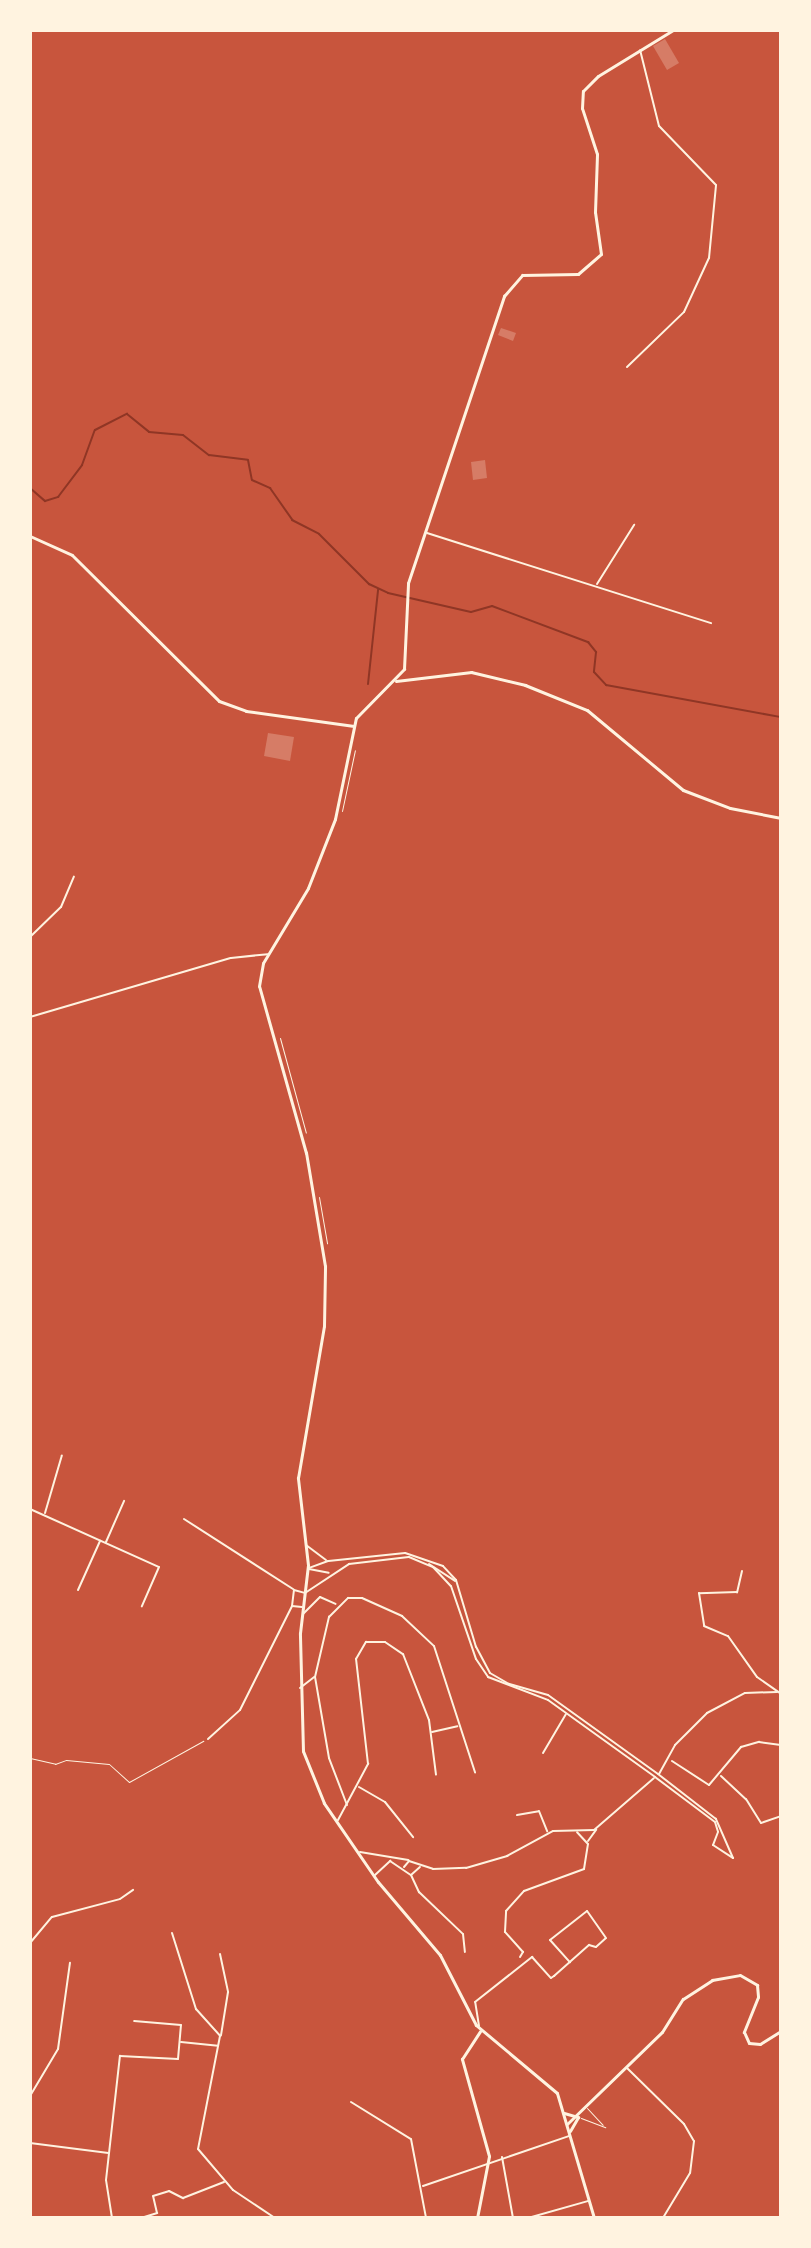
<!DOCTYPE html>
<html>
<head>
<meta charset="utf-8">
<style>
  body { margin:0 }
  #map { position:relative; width:811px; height:2248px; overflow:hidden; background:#c8553d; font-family:Cabin,sans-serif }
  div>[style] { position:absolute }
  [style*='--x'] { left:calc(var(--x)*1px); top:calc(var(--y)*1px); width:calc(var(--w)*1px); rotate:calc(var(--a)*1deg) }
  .stream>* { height:2px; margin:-1px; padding:0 1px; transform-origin:1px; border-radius:1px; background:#8f3625 }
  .building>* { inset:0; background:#d67c66 }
  .path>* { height:1px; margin:-0.5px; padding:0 0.5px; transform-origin:0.5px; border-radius:0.5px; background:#fff3e0 }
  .service>* { height:1px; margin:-0.5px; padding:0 0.5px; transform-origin:0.5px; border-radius:0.5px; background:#fff3e0 }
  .minor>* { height:2px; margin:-1px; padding:0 1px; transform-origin:1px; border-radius:1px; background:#fff3e0 }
  .tertiary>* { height:3px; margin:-1.5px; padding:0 1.5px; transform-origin:1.5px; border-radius:1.5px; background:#fff3e0 }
  .secondary>* { height:3px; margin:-1.5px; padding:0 1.5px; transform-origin:1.5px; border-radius:1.5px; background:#fff3e0 }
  span { translate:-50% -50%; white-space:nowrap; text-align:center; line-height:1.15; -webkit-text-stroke:8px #fff3e0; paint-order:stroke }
  .frame { position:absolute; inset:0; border:32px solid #fff3e0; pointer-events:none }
</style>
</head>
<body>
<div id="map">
  <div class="stream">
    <i style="--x:30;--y:488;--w:20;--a:41"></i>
    <i style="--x:45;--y:501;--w:14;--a:-17"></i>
    <i style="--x:58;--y:497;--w:40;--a:-53"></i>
    <i style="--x:82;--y:465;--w:37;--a:-70"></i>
    <i style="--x:95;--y:430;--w:36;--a:-27"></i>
    <i style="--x:127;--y:414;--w:28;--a:39"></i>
    <i style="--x:149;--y:432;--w:34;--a:5"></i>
    <i style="--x:183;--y:435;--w:33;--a:38"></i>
    <i style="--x:209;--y:455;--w:39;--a:7"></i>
    <i style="--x:248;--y:460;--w:20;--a:79"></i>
    <i style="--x:252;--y:480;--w:20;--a:24"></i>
    <i style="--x:270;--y:488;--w:39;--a:55"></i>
    <i style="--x:292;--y:520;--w:30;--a:27"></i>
    <i style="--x:319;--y:534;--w:71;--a:45"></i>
    <i style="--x:369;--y:584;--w:21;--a:25"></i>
    <i style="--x:388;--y:593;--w:85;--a:12.9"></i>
    <i style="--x:471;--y:612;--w:22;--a:-16"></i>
    <i style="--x:492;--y:606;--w:103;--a:20.6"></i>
    <i style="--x:588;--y:642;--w:13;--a:51"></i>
    <i style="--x:596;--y:652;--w:20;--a:96"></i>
    <i style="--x:594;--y:672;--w:18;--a:47"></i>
    <i style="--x:606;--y:685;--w:178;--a:10.4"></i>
    <i style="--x:368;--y:684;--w:95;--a:-83.9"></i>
  </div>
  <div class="building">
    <i style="clip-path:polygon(665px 39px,679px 63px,667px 70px,653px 46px)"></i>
    <i style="clip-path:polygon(501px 328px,516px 333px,513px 341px,498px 335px)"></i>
    <i style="clip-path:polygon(485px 460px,487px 478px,473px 480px,471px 462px)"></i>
    <i style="clip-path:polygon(268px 733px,294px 737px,290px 761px,264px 756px)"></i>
  </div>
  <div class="path">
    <i style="--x:342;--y:811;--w:62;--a:-78"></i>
    <i style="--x:280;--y:1038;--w:98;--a:74.7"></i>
    <i style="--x:319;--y:1197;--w:47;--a:80.1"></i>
    <i style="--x:30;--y:1758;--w:26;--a:13"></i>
    <i style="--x:55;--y:1764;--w:12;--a:-20"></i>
    <i style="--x:66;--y:1760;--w:43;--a:5.3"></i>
    <i style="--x:109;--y:1764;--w:27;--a:42"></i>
    <i style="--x:129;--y:1782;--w:85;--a:-29"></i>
  </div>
  <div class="service">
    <i style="--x:587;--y:2108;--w:23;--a:47"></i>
    <i style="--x:581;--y:2118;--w:26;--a:21"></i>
  </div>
  <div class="minor">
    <i style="--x:627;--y:367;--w:79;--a:-44"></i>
    <i style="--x:684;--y:312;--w:60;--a:-65.2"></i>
    <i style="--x:709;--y:258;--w:73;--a:-84.5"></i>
    <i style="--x:716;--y:185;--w:82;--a:-134"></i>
    <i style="--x:659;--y:126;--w:78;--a:-104"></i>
    <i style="--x:427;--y:533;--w:298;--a:17.6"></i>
    <i style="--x:597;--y:584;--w:70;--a:-57.9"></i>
    <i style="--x:30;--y:937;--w:43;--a:-44.1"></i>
    <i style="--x:61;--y:907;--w:33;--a:-67"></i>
    <i style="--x:30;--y:1017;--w:209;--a:-16.4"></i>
    <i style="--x:231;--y:958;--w:37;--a:-6"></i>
    <i style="--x:30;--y:1509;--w:141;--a:24.2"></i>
    <i style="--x:159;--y:1567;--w:43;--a:113.6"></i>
    <i style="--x:45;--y:1513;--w:60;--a:-73.7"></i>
    <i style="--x:184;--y:1519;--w:130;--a:32.7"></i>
    <i style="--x:106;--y:1542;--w:45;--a:-66.3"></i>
    <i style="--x:306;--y:1545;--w:25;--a:37"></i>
    <i style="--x:429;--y:1564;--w:31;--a:33"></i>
    <i style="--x:309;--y:1569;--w:20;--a:11"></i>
    <i style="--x:742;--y:1571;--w:22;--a:103"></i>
    <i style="--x:737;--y:1592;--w:38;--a:178"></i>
    <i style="--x:699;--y:1593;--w:33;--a:81"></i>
    <i style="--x:704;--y:1626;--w:26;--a:23"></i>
    <i style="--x:728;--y:1636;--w:50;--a:54.7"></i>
    <i style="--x:757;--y:1677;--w:29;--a:35"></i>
    <i style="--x:78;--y:1590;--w:54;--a:-65.8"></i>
    <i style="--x:292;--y:1606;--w:16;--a:-83"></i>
    <i style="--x:294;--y:1590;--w:11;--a:15"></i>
    <i style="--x:305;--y:1593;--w:53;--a:-33.4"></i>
    <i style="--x:349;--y:1564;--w:60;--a:-6.7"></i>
    <i style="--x:409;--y:1557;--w:26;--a:23"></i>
    <i style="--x:433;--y:1567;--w:26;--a:47"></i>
    <i style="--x:451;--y:1586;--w:77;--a:71.1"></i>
    <i style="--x:476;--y:1659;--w:22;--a:56"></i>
    <i style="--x:488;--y:1677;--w:64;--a:21"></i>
    <i style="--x:548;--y:1700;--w:132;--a:35.7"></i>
    <i style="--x:655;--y:1777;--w:75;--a:36.9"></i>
    <i style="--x:715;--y:1822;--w:10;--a:73"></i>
    <i style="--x:718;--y:1832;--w:14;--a:111"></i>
    <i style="--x:713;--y:1845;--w:24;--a:33"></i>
    <i style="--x:733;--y:1858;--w:43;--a:-113.6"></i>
    <i style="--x:716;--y:1819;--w:73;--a:-142.2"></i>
    <i style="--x:658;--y:1774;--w:135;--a:-144.3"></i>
    <i style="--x:548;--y:1695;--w:41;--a:-164.2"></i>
    <i style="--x:509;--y:1684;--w:22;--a:-150"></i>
    <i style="--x:490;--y:1673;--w:30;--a:-118"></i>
    <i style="--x:476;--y:1647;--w:70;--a:-106.6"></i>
    <i style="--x:456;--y:1580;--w:19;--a:-133"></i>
    <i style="--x:443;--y:1566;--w:40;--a:-161.1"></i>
    <i style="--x:405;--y:1553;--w:77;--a:174.1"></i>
    <i style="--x:328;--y:1561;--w:20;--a:160"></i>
    <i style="--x:303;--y:1614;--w:24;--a:-45"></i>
    <i style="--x:320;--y:1597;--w:17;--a:24"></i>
    <i style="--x:300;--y:1688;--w:18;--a:-38"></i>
    <i style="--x:432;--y:1732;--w:26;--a:-13"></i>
    <i style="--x:208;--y:1739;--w:43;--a:-42.2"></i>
    <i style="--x:240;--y:1710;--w:116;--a:-63.4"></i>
    <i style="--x:292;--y:1606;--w:10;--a:6"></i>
    <i style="--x:543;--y:1753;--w:45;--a:-59.5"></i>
    <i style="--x:672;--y:1761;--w:44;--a:33"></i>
    <i style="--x:709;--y:1785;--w:50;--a:-49.9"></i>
    <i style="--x:741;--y:1747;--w:19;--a:-16"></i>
    <i style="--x:759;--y:1742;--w:22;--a:8"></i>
    <i style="--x:659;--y:1774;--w:33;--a:-61"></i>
    <i style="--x:675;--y:1745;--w:45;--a:-45"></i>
    <i style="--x:707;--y:1713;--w:43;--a:-27.8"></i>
    <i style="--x:745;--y:1693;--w:32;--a:-2"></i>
    <i style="--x:721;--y:1776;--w:34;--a:43"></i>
    <i style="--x:746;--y:1799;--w:28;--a:58"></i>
    <i style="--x:761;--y:1823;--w:21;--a:-19"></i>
    <i style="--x:359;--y:1787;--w:30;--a:30"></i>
    <i style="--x:385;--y:1802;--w:45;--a:51.3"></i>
    <i style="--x:347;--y:1805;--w:50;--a:-111"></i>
    <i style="--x:329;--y:1758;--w:82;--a:-99.8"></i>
    <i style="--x:315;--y:1677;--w:62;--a:-76.9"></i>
    <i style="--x:329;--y:1617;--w:27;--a:-45"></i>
    <i style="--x:348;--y:1598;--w:14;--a:0"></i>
    <i style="--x:362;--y:1598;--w:44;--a:24.2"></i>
    <i style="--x:402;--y:1616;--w:44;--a:43.2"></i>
    <i style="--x:434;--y:1646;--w:133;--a:72"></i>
    <i style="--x:517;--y:1815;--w:22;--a:-10"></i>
    <i style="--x:539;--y:1811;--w:22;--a:68"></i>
    <i style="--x:338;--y:1820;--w:64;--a:-61.8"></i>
    <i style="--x:368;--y:1764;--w:106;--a:-96.5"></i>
    <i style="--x:356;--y:1659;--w:20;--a:-60"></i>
    <i style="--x:366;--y:1642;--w:19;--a:0"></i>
    <i style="--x:385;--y:1642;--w:22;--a:34"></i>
    <i style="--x:403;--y:1654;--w:71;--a:68.5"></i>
    <i style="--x:429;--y:1720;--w:55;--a:82.7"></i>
    <i style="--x:588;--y:1841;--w:14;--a:-54"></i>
    <i style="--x:360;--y:1852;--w:49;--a:9.5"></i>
    <i style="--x:404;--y:1867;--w:8;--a:-50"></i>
    <i style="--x:409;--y:1861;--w:25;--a:18"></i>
    <i style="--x:433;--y:1869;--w:33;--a:-2"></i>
    <i style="--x:466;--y:1868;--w:43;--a:-16.3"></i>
    <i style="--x:507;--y:1856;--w:52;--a:-28.5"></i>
    <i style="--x:553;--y:1831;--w:41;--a:-1.4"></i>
    <i style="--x:594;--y:1830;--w:79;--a:-40.9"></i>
    <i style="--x:375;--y:1875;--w:21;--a:-43"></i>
    <i style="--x:390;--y:1861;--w:25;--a:34"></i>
    <i style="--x:411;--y:1875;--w:12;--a:-42"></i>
    <i style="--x:411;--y:1875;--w:19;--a:65"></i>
    <i style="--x:419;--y:1892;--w:61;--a:43.7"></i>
    <i style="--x:463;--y:1934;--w:18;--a:84"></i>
    <i style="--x:172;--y:1933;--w:80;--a:72.5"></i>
    <i style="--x:196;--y:2009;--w:36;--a:48"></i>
    <i style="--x:220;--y:2036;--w:115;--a:101"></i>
    <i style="--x:198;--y:2149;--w:54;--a:49.5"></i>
    <i style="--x:233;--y:2190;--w:50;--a:33.7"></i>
    <i style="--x:30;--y:1943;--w:34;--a:-50"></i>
    <i style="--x:52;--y:1917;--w:70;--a:-14.8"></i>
    <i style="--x:120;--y:1899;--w:16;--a:-35"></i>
    <i style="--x:220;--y:1954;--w:39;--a:78"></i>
    <i style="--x:228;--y:1992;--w:44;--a:99.2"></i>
    <i style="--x:520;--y:1957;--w:6;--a:-59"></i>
    <i style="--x:523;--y:1952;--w:27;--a:-132"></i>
    <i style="--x:505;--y:1932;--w:21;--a:-87"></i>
    <i style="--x:506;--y:1911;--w:27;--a:-48"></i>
    <i style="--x:524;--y:1891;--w:64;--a:-20.1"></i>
    <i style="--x:584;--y:1869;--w:25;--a:-81"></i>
    <i style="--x:588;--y:1844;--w:16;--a:-133"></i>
    <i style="--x:479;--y:2026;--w:24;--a:-99"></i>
    <i style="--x:475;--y:2002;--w:73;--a:-38.3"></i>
    <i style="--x:532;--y:1957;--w:28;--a:48"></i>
    <i style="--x:551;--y:1978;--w:4;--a:-34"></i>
    <i style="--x:554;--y:1976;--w:47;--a:-41.5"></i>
    <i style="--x:589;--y:1945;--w:7;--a:16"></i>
    <i style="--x:596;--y:1947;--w:13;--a:-42"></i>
    <i style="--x:606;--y:1938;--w:33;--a:-125"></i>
    <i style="--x:587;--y:1911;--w:47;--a:141.9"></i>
    <i style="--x:550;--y:1940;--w:30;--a:48"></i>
    <i style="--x:181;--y:2042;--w:37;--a:6"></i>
    <i style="--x:627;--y:2068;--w:80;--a:44.5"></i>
    <i style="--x:684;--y:2124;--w:20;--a:60"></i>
    <i style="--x:694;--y:2141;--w:32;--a:97"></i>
    <i style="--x:690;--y:2173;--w:52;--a:121"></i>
    <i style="--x:30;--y:2096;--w:55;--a:-59.2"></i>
    <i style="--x:58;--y:2049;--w:87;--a:-82.1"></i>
    <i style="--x:351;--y:2102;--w:70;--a:31.7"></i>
    <i style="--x:411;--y:2139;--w:80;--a:79.2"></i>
    <i style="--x:30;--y:2143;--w:79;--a:7.3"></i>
    <i style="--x:502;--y:2157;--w:62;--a:79.8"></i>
    <i style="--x:423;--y:2186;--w:154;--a:-18.9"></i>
    <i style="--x:112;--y:2218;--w:38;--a:-99"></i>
    <i style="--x:106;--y:2180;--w:125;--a:-83.6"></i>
    <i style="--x:120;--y:2056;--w:58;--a:3"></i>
    <i style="--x:178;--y:2059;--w:34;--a:-85"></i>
    <i style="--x:181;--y:2025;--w:47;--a:-175.1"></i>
    <i style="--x:141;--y:2218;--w:17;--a:-17"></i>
    <i style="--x:157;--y:2213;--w:17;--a:-103"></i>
    <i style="--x:153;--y:2196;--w:17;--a:-17"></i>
    <i style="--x:169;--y:2191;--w:16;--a:27"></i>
    <i style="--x:183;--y:2198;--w:44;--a:-21.3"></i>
    <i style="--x:528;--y:2218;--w:62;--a:-15.8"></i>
  </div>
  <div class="tertiary">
    <i style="--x:30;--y:536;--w:46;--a:24.3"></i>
    <i style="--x:72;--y:555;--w:207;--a:44.8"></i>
    <i style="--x:219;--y:701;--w:29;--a:20"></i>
    <i style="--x:246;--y:711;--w:109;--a:7.9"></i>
    <i style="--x:396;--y:681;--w:76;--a:-6.8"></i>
    <i style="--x:471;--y:672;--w:56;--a:13.5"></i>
    <i style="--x:525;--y:685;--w:67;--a:22"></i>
    <i style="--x:587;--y:710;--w:125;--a:39.8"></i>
    <i style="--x:683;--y:790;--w:50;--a:21"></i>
    <i style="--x:730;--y:808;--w:52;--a:11.1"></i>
    <i style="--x:564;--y:2113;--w:15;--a:16"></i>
    <i style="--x:567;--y:2124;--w:132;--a:-44.1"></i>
    <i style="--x:662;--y:2032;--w:39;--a:-58"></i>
    <i style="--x:683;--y:1999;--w:35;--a:-33"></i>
    <i style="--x:712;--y:1980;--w:28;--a:-10"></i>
    <i style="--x:740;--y:1975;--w:20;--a:30"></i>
    <i style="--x:757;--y:1985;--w:12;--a:85"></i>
    <i style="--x:758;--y:1997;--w:38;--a:112"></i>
    <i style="--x:744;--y:2032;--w:12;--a:66"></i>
    <i style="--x:749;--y:2043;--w:11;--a:5"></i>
    <i style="--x:760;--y:2044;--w:25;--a:-32"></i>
    <i style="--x:570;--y:2131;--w:16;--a:-60"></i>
  </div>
  <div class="secondary">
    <i style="--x:477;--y:2218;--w:63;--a:-79"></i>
    <i style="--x:489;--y:2156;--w:101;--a:-105.6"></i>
    <i style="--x:462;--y:2059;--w:33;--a:-57"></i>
    <i style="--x:594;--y:2218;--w:130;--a:-106.5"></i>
    <i style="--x:557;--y:2093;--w:106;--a:-140"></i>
    <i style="--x:476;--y:2025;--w:79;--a:-117.2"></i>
    <i style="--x:440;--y:1955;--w:96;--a:-130.3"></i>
    <i style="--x:378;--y:1882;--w:96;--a:-124.4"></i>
    <i style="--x:324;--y:1803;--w:56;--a:-112"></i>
    <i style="--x:303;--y:1751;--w:118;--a:-91.5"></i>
    <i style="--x:300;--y:1633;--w:68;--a:-83.3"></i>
    <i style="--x:308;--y:1565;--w:88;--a:-96.6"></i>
    <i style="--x:298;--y:1478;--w:154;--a:-80.3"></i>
    <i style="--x:324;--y:1326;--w:60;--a:-89"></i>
    <i style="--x:325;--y:1266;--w:115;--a:-99.5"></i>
    <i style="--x:306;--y:1153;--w:173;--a:-105.7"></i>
    <i style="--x:259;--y:986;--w:23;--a:-80"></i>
    <i style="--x:263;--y:963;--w:87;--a:-59"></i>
    <i style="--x:308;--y:888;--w:74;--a:-68.6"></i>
    <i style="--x:335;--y:819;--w:103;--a:-78.3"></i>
    <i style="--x:356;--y:718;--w:69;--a:-45.6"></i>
    <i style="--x:404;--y:669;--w:86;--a:-87.3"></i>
    <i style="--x:408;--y:583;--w:303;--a:-71.5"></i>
    <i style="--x:504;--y:296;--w:28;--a:-49"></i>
    <i style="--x:522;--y:275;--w:56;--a:-1"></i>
    <i style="--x:578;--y:274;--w:30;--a:-41"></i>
    <i style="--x:601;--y:254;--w:42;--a:-98.1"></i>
    <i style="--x:595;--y:212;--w:58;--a:-88"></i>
    <i style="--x:597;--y:154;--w:48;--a:-108.1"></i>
    <i style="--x:582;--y:108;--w:17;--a:-87"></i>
    <i style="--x:583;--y:91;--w:21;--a:-45"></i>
    <i style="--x:598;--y:76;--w:88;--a:-31.5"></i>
  </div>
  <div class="frame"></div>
</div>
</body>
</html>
